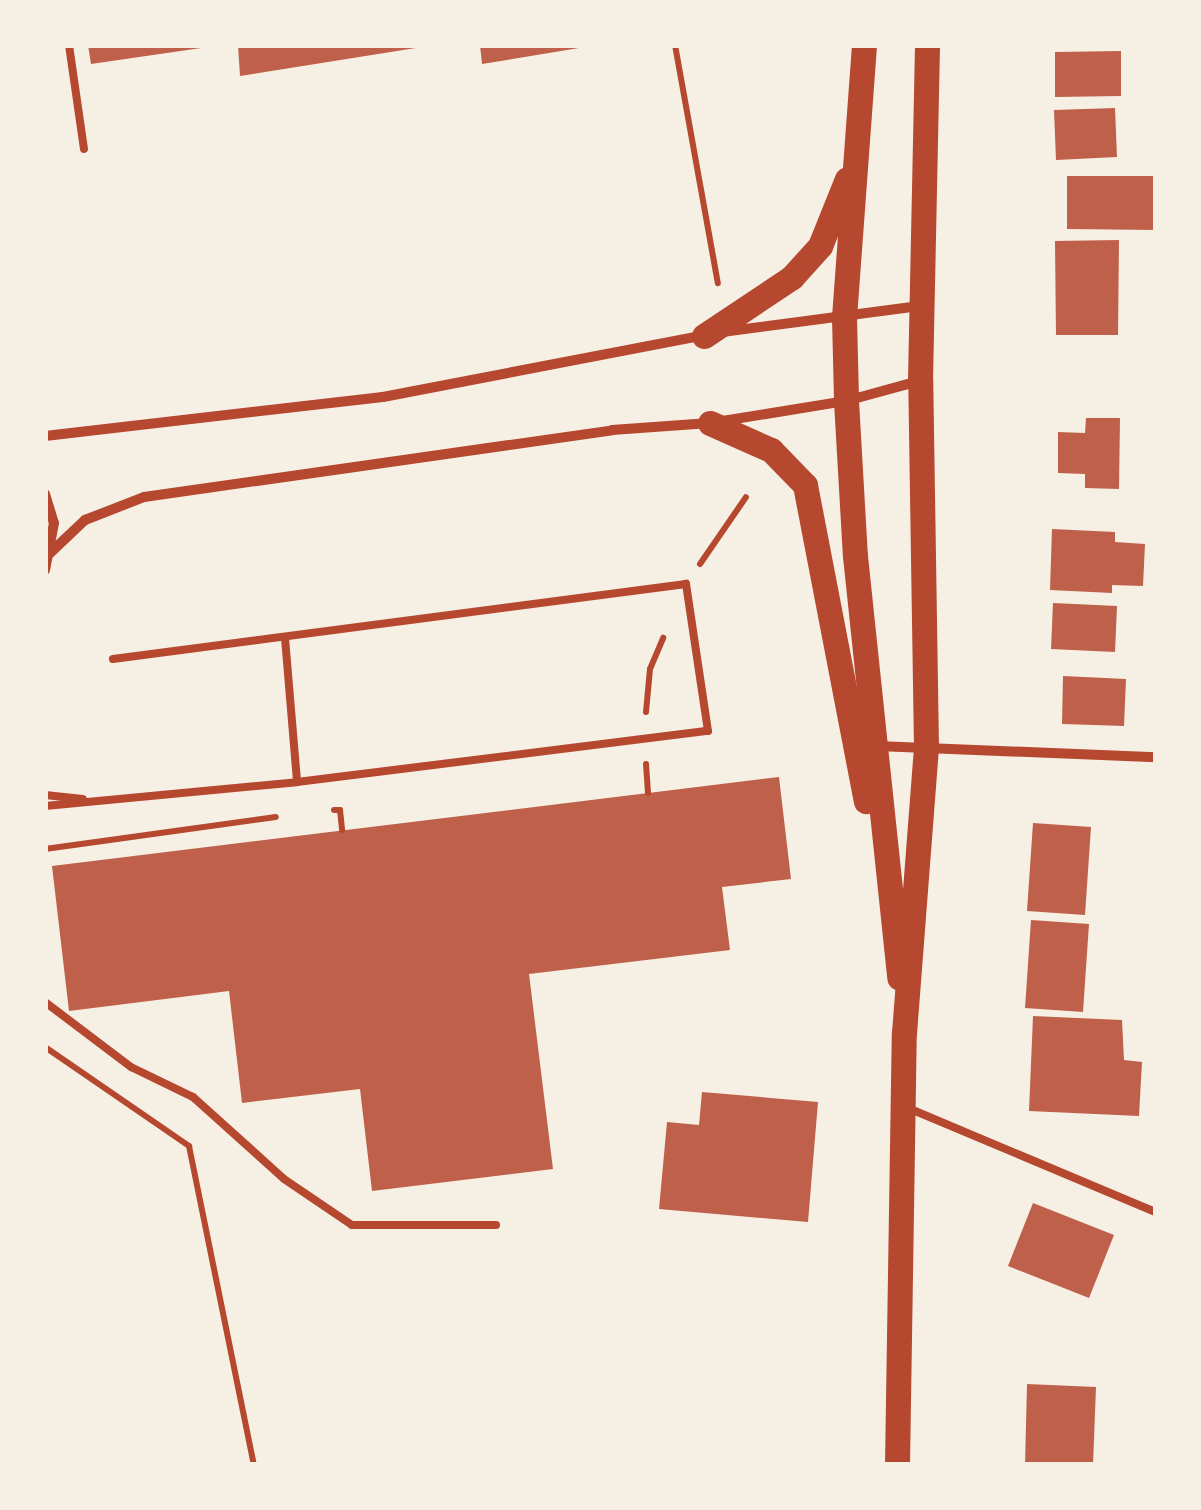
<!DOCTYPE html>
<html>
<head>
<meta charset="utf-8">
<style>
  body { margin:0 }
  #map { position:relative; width:1201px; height:1510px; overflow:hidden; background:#f6efe4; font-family:"Nunito Sans",sans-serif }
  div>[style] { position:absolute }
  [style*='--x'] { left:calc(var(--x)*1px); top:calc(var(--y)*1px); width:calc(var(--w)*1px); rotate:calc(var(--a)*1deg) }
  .building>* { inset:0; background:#bf614a }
  .path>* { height:6px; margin:-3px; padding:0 3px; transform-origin:3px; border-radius:3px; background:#b5482f }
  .service>* { height:8px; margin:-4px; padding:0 4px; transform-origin:4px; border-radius:4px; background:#b5482f }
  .minor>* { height:10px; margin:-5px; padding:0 5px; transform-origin:5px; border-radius:5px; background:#b5482f }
  .primary>* { height:25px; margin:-12.5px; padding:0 12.5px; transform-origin:12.5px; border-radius:12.5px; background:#b5482f }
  span { translate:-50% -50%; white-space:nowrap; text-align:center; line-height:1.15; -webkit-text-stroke:8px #f6efe4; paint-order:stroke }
  .frame { position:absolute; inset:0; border:48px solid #f6efe4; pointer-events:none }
</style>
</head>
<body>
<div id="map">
  <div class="building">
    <i style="clip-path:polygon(88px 45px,208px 45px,208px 47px,91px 64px)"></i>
    <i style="clip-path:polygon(238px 45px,422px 45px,422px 47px,240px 76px)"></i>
    <i style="clip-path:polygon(480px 45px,585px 45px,585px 47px,482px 64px)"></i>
    <i style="clip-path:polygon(1121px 51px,1121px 96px,1055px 97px,1055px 52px)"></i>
    <i style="clip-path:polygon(1115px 108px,1117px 157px,1056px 160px,1054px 110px)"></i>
    <i style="clip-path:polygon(1067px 176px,1156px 176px,1156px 230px,1067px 229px)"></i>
    <i style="clip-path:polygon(1119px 240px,1118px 335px,1056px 335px,1055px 241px)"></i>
    <i style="clip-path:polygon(1086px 418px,1120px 418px,1119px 489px,1085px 488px,1085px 474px,1058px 473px,1058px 432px,1085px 433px)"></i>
    <i style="clip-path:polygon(1052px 529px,1115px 532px,1115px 542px,1145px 544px,1143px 586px,1112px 585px,1112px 593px,1050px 590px)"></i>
    <i style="clip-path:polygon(1053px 603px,1117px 606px,1115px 652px,1051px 649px)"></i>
    <i style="clip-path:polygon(1063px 676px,1126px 679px,1124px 726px,1062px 724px)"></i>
    <i style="clip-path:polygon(779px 777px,791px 879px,722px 887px,730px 950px,529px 974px,553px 1169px,372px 1191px,360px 1089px,242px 1103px,229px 991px,69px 1011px,52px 866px)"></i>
    <i style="clip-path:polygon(1033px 823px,1091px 827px,1085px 915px,1027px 911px)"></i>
    <i style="clip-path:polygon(1031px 920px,1089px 924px,1083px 1012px,1025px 1008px)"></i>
    <i style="clip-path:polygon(1033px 1016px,1122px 1020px,1124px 1060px,1142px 1062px,1139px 1116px,1029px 1111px)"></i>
    <i style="clip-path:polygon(702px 1092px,818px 1102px,808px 1222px,659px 1209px,667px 1122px,699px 1125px)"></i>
    <i style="clip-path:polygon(1033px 1203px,1114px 1235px,1089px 1298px,1008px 1266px)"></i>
    <i style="clip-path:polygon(1027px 1384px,1096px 1387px,1093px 1465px,1025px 1465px)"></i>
  </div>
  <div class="path">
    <i style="--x:675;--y:45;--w:242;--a:79.8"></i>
    <i style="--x:700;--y:564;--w:81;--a:-55.5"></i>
    <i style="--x:646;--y:712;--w:43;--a:-84.7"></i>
    <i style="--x:650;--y:669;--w:34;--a:-67"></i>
    <i style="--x:646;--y:764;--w:29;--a:86"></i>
    <i style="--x:334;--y:810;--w:6;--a:0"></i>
    <i style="--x:340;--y:810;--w:20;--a:84"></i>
    <i style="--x:45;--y:849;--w:233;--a:-7.9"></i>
    <i style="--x:45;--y:1047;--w:175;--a:34.5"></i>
    <i style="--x:189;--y:1146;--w:326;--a:78.5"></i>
  </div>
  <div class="service">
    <i style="--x:69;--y:45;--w:105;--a:81.8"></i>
    <i style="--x:285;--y:638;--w:144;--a:85.2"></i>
    <i style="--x:45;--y:795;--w:38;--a:6"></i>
    <i style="--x:45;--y:806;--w:253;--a:-5.4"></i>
    <i style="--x:297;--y:782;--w:414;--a:-7.1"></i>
    <i style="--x:708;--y:731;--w:149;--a:-98.5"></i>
    <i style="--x:686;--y:584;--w:578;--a:172.54"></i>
    <i style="--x:45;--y:1002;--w:108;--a:37.1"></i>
    <i style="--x:131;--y:1067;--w:69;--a:25.8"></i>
    <i style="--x:193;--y:1097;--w:122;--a:42"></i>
    <i style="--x:284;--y:1179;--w:82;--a:34.1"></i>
    <i style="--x:352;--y:1225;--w:144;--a:0"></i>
    <i style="--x:908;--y:1108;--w:269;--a:22.8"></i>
  </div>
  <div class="minor">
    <i style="--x:722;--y:332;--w:199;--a:-7.5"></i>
    <i style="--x:45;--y:436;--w:340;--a:-6.6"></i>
    <i style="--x:383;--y:397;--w:329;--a:-10.9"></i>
    <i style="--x:45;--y:494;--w:30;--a:73"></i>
    <i style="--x:54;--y:523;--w:48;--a:100.8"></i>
    <i style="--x:49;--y:554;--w:50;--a:-43.4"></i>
    <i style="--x:85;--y:520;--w:63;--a:-21.3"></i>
    <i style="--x:144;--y:497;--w:473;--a:-8.1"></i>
    <i style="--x:612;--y:430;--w:98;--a:-4.1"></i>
    <i style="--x:710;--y:423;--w:138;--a:-9.2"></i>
    <i style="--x:846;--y:401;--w:76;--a:-15.3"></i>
    <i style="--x:877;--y:746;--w:279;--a:2.3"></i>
  </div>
  <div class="primary">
    <i style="--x:864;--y:45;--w:273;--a:94.2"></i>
    <i style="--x:844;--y:317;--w:84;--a:88.6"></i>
    <i style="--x:846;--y:401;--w:155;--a:86.7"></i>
    <i style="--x:855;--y:556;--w:424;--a:84"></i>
    <i style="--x:704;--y:336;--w:106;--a:-33.8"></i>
    <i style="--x:792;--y:277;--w:42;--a:-47.9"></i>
    <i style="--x:820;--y:246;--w:72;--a:-68.1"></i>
    <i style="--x:710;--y:423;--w:67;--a:23.9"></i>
    <i style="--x:771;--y:450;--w:49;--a:45.8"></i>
    <i style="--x:805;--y:485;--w:322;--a:79.1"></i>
    <i style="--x:897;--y:1465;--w:432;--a:-89.1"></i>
    <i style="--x:904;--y:1033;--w:286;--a:-85.6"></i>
    <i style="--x:926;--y:748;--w:368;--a:-90.9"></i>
    <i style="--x:920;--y:380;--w:335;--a:-88.8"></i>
  </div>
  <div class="frame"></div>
</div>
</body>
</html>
